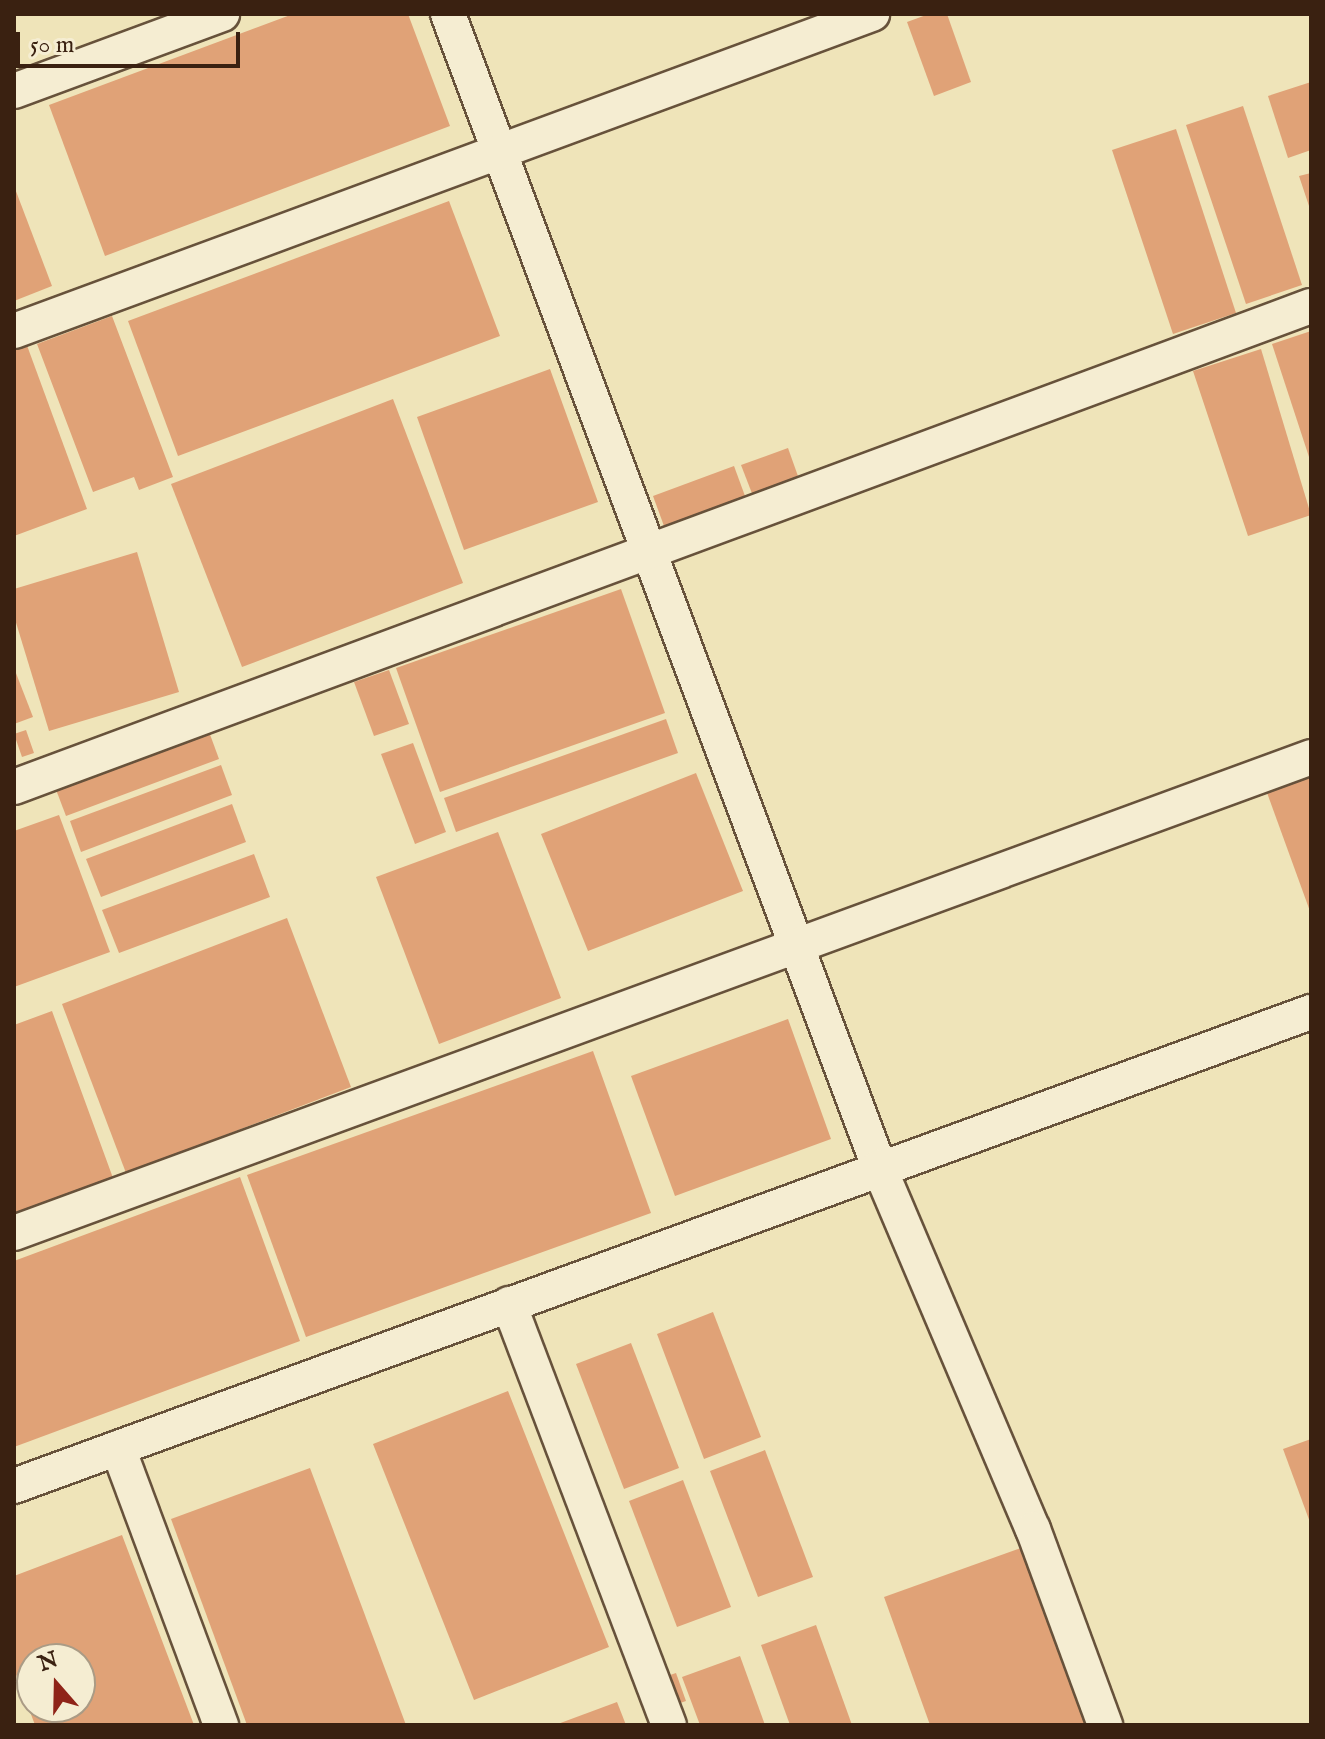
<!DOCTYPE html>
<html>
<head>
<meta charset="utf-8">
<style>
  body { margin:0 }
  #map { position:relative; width:1325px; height:1739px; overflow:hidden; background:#efe4b9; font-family:"IM FELL English",serif }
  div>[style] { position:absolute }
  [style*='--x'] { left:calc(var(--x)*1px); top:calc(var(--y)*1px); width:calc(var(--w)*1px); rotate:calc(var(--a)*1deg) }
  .building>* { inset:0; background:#e0a277 }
  .roads { filter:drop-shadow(2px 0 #67523b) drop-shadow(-2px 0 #67523b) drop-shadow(0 2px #67523b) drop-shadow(0 -2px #67523b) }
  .minor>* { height:34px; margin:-17px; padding:0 17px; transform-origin:17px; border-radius:17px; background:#f5edd2 }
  span { translate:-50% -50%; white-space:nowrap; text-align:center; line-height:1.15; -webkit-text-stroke:7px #f5edd2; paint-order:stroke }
  .frame { position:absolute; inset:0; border:16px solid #3a2111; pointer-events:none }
  .north { position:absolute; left:16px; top:1643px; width:80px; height:80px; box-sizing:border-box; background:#f5edd2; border:2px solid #aa9b85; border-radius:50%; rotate:340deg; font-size:22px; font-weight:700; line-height:32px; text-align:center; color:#3a2111 }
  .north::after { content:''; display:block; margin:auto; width:28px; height:36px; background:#8f2418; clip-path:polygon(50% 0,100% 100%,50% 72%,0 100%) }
  .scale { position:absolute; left:16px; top:32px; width:224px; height:36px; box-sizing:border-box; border:4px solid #3a2111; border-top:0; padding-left:10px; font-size:24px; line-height:28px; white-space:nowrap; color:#3a2111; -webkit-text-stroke:6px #f5edd2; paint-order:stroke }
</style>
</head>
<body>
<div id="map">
  <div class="building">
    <i style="clip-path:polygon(293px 14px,408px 14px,450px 126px,105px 256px,49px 105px)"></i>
    <i style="clip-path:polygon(929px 14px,947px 14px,971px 82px,934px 96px,907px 22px)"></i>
    <i style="clip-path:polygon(1311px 82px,1311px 150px,1288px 158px,1268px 96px)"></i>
    <i style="clip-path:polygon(1243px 106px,1302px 285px,1246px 304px,1186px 125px)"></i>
    <i style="clip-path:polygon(1176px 129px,1236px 313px,1173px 334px,1112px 150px)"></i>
    <i style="clip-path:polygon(1311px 173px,1311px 209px,1310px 209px,1299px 176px)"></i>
    <i style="clip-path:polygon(14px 186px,52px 286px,14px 301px)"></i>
    <i style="clip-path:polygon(449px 201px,500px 336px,178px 456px,128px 321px)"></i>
    <i style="clip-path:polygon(112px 316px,173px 477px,139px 490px,134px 477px,93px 492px,37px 344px)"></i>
    <i style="clip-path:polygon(1311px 331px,1311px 460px,1310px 460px,1272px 344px)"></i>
    <i style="clip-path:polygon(25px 340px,87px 509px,14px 536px,14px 344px)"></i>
    <i style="clip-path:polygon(1261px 349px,1311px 515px,1248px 536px,1193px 371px)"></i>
    <i style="clip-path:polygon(550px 369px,598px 502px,464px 550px,417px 417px)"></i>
    <i style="clip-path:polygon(393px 399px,463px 583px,242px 667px,171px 484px)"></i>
    <i style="clip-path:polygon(788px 448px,799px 479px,753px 496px,741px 465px)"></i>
    <i style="clip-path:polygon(734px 466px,745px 496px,664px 526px,653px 496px)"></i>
    <i style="clip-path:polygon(137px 552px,179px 692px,49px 731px,14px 616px,14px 589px)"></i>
    <i style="clip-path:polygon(621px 589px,665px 713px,440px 792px,396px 668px)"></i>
    <i style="clip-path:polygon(14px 668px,33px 717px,14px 724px)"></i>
    <i style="clip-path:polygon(389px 670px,409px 724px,374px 736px,354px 682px)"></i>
    <i style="clip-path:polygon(666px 719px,678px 753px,456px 832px,444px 798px)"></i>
    <i style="clip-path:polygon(208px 729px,219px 759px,66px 816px,55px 787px)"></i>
    <i style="clip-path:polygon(26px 730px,34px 753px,22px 757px,14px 734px)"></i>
    <i style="clip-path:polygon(413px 743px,446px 832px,415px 844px,381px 754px)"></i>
    <i style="clip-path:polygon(221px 765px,232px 795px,81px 852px,70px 821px)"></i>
    <i style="clip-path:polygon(696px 773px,743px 891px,588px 951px,541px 834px)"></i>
    <i style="clip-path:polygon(1311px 773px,1311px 914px,1266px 790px)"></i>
    <i style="clip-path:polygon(232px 804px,246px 842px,101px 897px,86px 859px)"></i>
    <i style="clip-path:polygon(59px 815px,110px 952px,14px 987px,14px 831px)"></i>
    <i style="clip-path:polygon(498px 832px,561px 998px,439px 1044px,376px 877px)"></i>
    <i style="clip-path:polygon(254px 854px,270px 897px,119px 953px,102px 910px)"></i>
    <i style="clip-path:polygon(287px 918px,351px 1087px,126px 1173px,62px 1004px)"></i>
    <i style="clip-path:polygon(52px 1011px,113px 1178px,15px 1213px,14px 1226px,14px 1025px)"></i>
    <i style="clip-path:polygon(788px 1019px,831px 1139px,675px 1196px,631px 1076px)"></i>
    <i style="clip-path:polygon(593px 1051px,651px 1213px,306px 1337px,247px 1175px)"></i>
    <i style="clip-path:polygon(240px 1177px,300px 1341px,14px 1447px,14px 1261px)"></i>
    <i style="clip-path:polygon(713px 1312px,761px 1437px,704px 1459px,657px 1334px)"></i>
    <i style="clip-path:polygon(631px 1343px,679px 1468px,624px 1489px,576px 1364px)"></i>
    <i style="clip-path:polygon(508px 1391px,609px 1647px,474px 1700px,373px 1444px)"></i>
    <i style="clip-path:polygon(1311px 1439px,1311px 1525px,1283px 1449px)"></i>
    <i style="clip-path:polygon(765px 1450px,813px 1577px,758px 1597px,710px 1471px)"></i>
    <i style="clip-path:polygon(310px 1468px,406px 1725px,247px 1725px,171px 1519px)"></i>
    <i style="clip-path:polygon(683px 1480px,731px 1607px,677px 1627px,629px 1501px)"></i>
    <i style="clip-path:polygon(evenodd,122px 1535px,194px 1725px,35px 1725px,14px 1669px,14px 1576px,122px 1535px,32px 1659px,80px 1659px,80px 1707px,32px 1707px,32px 1659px)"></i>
    <i style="clip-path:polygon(1021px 1548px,1085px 1725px,930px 1725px,884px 1597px)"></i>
    <i style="clip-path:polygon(816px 1625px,852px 1725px,790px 1725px,761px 1645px)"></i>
    <i style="clip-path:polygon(740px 1656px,765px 1725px,700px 1725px,682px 1677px)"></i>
    <i style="clip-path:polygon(676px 1673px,686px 1701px,668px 1707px,658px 1679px)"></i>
    <i style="clip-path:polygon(617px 1702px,626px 1725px,555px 1725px)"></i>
  </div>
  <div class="roads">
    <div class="minor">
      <i style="--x:448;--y:14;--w:1231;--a:69.5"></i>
      <i style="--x:879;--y:1167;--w:393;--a:67"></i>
      <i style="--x:1033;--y:1529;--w:209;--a:69.8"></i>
      <i style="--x:14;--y:91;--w:222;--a:-20.3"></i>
      <i style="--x:14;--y:331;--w:915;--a:-20.28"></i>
      <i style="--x:14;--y:787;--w:1383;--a:-20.35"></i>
      <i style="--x:14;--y:1233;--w:1382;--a:-20.15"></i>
      <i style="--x:509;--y:1304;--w:450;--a:69.2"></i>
      <i style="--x:118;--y:1448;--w:296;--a:69.6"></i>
      <i style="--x:14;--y:1486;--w:1381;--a:-20.08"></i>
    </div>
  </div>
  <div class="frame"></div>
  <div class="north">N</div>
  <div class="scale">50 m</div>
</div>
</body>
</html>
